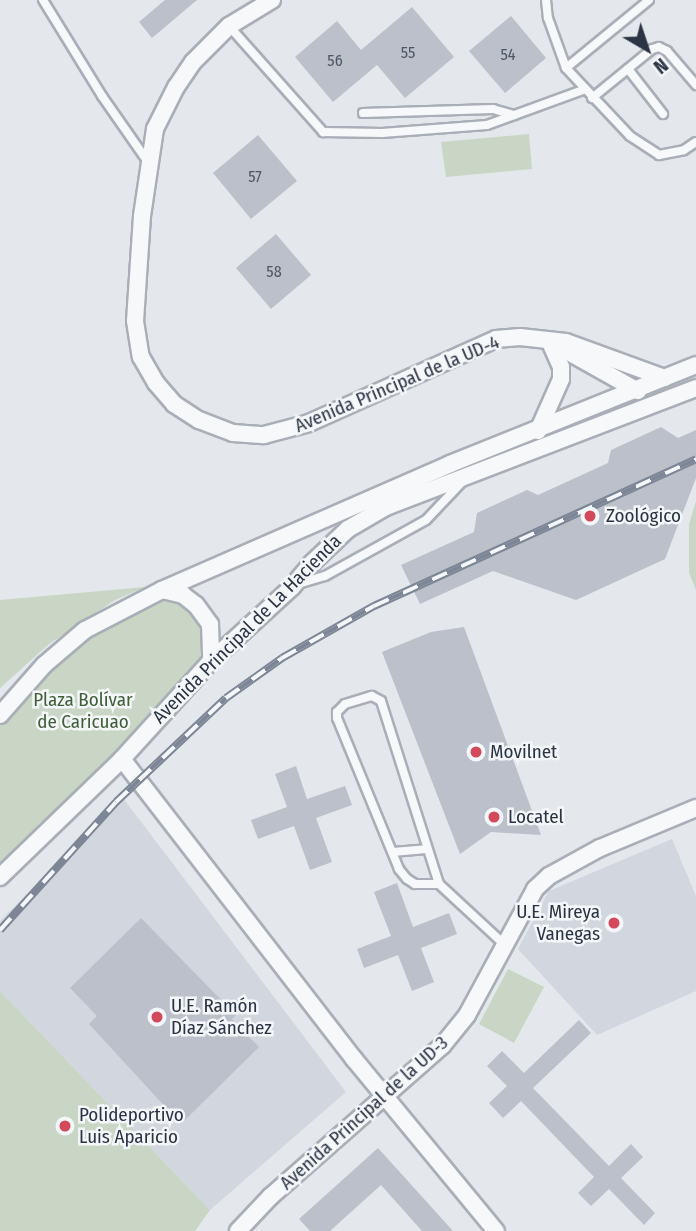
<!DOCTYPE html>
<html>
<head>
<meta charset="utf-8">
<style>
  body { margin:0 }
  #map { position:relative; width:696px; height:1231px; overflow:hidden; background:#e4e7ec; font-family:"Fira Sans Condensed",sans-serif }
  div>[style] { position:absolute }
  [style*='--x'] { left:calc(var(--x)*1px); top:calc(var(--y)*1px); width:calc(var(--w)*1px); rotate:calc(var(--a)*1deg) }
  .built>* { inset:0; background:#d2d6de }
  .green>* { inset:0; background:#c9d6c5 }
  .building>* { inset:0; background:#bbc0ca }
  .roads { filter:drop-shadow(2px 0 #a9aeb7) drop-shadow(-2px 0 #a9aeb7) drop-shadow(0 2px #a9aeb7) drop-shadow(0 -2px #a9aeb7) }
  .service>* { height:8px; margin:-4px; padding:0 4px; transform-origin:4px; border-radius:4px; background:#f7f8fa }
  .minor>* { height:16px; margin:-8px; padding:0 8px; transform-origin:8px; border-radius:8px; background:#f7f8fa }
  .rail>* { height:8px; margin-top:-4px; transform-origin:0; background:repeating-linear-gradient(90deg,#f4f6f9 0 16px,#7d8696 0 32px); box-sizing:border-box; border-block:2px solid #7d8696 }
  .dots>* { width:19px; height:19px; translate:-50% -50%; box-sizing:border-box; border:4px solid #f4f6f9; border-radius:50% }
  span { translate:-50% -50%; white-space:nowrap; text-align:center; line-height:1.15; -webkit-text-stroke:5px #f4f6f9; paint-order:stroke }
  .number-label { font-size:16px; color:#4f5766 }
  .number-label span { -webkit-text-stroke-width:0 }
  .street-label { font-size:19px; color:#2b3445 }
  .poi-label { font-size:19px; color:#2b3445 }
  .left { translate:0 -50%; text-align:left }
  .right { translate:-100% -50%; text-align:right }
  .park-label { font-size:19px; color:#3f6138 }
  .north { position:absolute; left:612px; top:14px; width:70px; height:70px; -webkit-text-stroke:5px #f4f6f9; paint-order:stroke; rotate:141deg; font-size:19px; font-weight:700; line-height:28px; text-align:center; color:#2b3445 }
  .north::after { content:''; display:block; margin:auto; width:24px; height:32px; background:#2b3445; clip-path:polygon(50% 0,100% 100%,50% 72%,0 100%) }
</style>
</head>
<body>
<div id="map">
  <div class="built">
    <i style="clip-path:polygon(123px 798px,346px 1092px,210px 1210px,0 991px,0 921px)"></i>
    <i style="clip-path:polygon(672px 839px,696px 896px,696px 991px,597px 1035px,518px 949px,549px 891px)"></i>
  </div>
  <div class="green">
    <i style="clip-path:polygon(529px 134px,532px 169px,446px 177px,441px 142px)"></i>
    <i style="clip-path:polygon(696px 501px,696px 590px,689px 573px,689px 524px)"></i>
    <i style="clip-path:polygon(145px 587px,115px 600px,49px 644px,0 688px,0 600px)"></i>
    <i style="clip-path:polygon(162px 590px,183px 595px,210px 624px,211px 661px,14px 863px,0 864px,0 715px,44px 665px)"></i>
    <i style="clip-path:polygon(508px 969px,544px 987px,514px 1043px,479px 1024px)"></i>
    <i style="clip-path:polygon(0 991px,210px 1210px,195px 1231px,0 1231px)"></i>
  </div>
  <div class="building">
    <i style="clip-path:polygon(165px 0,197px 0,152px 38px,139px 22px)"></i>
    <i style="clip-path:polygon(412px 7px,454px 57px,405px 98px,377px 65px,333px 102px,295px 57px,337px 21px,361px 50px)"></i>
    <i style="clip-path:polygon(511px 16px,546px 58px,505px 93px,469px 51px)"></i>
    <i style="clip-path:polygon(258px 135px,297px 181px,251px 219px,213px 173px)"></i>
    <i style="clip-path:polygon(276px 234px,311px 275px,271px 309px,236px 268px)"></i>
    <i style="clip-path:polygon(661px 427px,678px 438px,696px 430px,696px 478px,665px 559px,576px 600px,493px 571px,420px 604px,401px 565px,474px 532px,477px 513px,527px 490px,538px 495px,608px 463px,611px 450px)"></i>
    <i style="clip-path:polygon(464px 627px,541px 835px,491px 832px,460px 854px,382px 652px,431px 632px)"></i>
    <i style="clip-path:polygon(296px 766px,307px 799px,345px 786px,352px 805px,316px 818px,332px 862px,310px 870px,294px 826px,258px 839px,251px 820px,287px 807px,275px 774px)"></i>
    <i style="clip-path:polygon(397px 883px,413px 927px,449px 913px,457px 934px,421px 948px,434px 982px,412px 991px,398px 955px,364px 968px,357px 949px,391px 936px,374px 892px)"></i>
    <i style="clip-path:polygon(141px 918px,236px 1015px,232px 1019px,259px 1047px,181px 1124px,89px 1024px,97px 1016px,70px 988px)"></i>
    <i style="clip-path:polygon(579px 1020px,591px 1033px,533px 1088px,609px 1166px,631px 1144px,643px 1157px,621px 1178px,655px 1213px,644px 1225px,609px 1189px,591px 1206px,578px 1193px,594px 1177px,521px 1101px,503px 1118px,489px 1103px,507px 1086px,487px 1066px,502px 1051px,524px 1073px)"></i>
    <i style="clip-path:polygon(378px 1148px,453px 1231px,422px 1231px,381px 1185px,330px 1231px,310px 1231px,299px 1219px)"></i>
  </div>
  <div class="roads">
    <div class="service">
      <i style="--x:43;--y:0;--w:113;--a:58.4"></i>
      <i style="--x:102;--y:96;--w:80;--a:55.1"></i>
      <i style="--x:546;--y:0;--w:18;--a:84"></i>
      <i style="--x:548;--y:18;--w:53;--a:70.2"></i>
      <i style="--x:566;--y:68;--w:93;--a:46.7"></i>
      <i style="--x:630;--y:136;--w:35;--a:33"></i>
      <i style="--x:659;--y:155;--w:25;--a:-11"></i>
      <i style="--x:684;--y:150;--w:14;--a:-34"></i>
      <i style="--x:229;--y:26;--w:142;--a:48.4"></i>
      <i style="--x:323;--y:132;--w:59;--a:1"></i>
      <i style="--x:382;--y:133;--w:105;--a:-4.4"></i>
      <i style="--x:487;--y:125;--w:102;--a:-20"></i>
      <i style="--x:566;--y:68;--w:107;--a:-39.3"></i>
      <i style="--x:628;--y:69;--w:57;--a:52.1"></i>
      <i style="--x:592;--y:98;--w:77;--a:-39.2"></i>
      <i style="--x:652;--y:49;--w:7;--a:-16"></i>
      <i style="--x:659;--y:47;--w:9;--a:27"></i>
      <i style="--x:667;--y:51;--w:45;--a:49.5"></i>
      <i style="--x:363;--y:113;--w:130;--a:-1.8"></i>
      <i style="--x:493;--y:109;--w:22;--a:16"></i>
      <i style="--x:298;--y:584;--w:28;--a:-17"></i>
      <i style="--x:325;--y:576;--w:115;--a:-29"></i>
      <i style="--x:426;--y:520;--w:54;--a:-46.5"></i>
      <i style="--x:393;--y:852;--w:33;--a:-5"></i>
      <i style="--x:439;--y:884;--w:24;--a:180"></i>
      <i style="--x:415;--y:884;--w:9;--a:-148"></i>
      <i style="--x:407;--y:879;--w:13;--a:-129"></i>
      <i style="--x:399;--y:869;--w:163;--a:-112.3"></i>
      <i style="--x:337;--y:718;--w:6;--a:-90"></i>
      <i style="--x:337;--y:712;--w:11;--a:-45"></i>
      <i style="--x:345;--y:704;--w:28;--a:-17"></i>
      <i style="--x:372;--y:696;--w:10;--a:29"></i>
      <i style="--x:381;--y:701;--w:192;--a:72.4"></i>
      <i style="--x:439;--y:884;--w:91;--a:42.8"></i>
    </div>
    <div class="minor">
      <i style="--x:272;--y:0;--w:50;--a:148.8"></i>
      <i style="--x:229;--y:26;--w:51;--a:135"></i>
      <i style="--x:193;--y:62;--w:30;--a:124"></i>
      <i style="--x:176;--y:87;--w:47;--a:116.6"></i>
      <i style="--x:155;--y:129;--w:88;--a:98.5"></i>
      <i style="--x:142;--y:216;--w:105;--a:93.8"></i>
      <i style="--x:135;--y:321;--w:36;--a:81"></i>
      <i style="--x:141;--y:357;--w:30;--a:60"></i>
      <i style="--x:156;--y:383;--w:28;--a:49"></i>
      <i style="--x:174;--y:404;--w:30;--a:33"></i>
      <i style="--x:199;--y:420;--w:36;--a:21"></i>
      <i style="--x:233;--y:433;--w:31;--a:4"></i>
      <i style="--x:264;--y:435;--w:47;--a:-14.9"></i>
      <i style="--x:309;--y:423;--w:205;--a:-24.2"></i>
      <i style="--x:496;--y:339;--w:24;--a:-5"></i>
      <i style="--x:520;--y:337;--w:46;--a:6.2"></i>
      <i style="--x:566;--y:342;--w:105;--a:20"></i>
      <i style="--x:556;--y:345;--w:94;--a:29.3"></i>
      <i style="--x:538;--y:431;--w:57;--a:-66.1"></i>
      <i style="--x:561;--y:379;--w:12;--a:-90"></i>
      <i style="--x:561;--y:367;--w:27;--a:-114"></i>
      <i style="--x:162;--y:590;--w:22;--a:13"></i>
      <i style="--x:183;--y:595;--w:16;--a:38"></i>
      <i style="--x:196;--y:605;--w:24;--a:54"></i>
      <i style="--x:210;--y:624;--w:37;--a:88"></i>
      <i style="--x:0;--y:715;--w:67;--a:-48.7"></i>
      <i style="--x:44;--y:665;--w:54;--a:-40.5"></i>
      <i style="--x:85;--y:630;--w:87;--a:-27.5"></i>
      <i style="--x:162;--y:590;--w:314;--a:-23.6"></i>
      <i style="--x:450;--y:464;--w:265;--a:-21.9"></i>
      <i style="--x:122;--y:759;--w:379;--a:52.3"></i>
      <i style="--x:354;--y:1059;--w:223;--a:50.5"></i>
      <i style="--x:0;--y:877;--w:170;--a:-44"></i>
      <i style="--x:122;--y:759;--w:132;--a:-47.8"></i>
      <i style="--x:211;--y:661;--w:110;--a:-42.4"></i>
      <i style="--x:292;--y:587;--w:31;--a:-50"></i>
      <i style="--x:312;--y:563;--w:50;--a:-43.4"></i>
      <i style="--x:348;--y:529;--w:44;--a:-30.1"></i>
      <i style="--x:386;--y:507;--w:332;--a:-21"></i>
      <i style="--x:238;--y:1231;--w:47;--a:-46.7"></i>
      <i style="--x:270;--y:1197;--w:229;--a:-41.3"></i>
      <i style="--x:442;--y:1046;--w:40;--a:-51"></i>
      <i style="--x:467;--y:1015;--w:143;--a:-61.6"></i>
      <i style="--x:535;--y:889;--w:19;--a:-43"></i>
      <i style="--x:549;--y:876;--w:58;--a:-28.8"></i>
      <i style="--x:600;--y:848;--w:104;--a:-22.6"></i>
    </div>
  </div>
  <div class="rail">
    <i style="--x:0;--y:930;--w:173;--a:-47.8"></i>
    <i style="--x:116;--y:802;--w:151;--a:-43.4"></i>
    <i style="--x:226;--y:698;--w:69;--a:-35.5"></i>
    <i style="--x:282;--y:658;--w:106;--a:-29.5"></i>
    <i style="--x:374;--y:606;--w:354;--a:-24.5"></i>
  </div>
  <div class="dots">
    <i style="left:590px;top:516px;background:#d1495b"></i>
    <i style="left:476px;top:752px;background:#d1495b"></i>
    <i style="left:494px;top:817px;background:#d1495b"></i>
    <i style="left:614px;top:923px;background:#d1495b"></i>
    <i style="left:157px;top:1017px;background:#d1495b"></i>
    <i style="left:65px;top:1126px;background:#d1495b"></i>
  </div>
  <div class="number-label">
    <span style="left:408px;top:53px">55</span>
    <span style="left:508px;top:55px">54</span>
    <span style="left:335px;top:61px">56</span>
    <span style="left:255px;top:177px">57</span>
    <span style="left:274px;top:272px">58</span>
  </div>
  <div class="street-label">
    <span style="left:397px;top:384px;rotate:-23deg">Avenida Principal de la UD-4</span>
    <span style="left:247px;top:629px;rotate:-45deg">Avenida Principal de La Hacienda</span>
    <span style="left:364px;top:1113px;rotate:-42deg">Avenida Principal de la UD-3</span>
  </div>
  <div class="poi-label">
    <span class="left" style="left:606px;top:516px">Zoológico</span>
    <span class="left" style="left:490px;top:752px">Movilnet</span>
    <span class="left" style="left:508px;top:817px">Locatel</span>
    <span class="right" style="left:600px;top:923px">U.E. Mireya<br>Vanegas</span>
    <span class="left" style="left:171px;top:1017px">U.E. Ramón<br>Díaz Sánchez</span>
    <span class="left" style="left:79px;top:1126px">Polideportivo<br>Luis Aparicio</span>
  </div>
  <div class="park-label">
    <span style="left:83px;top:711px">Plaza Bolívar<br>de Caricuao</span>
  </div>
  <div class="north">N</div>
</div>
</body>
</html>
